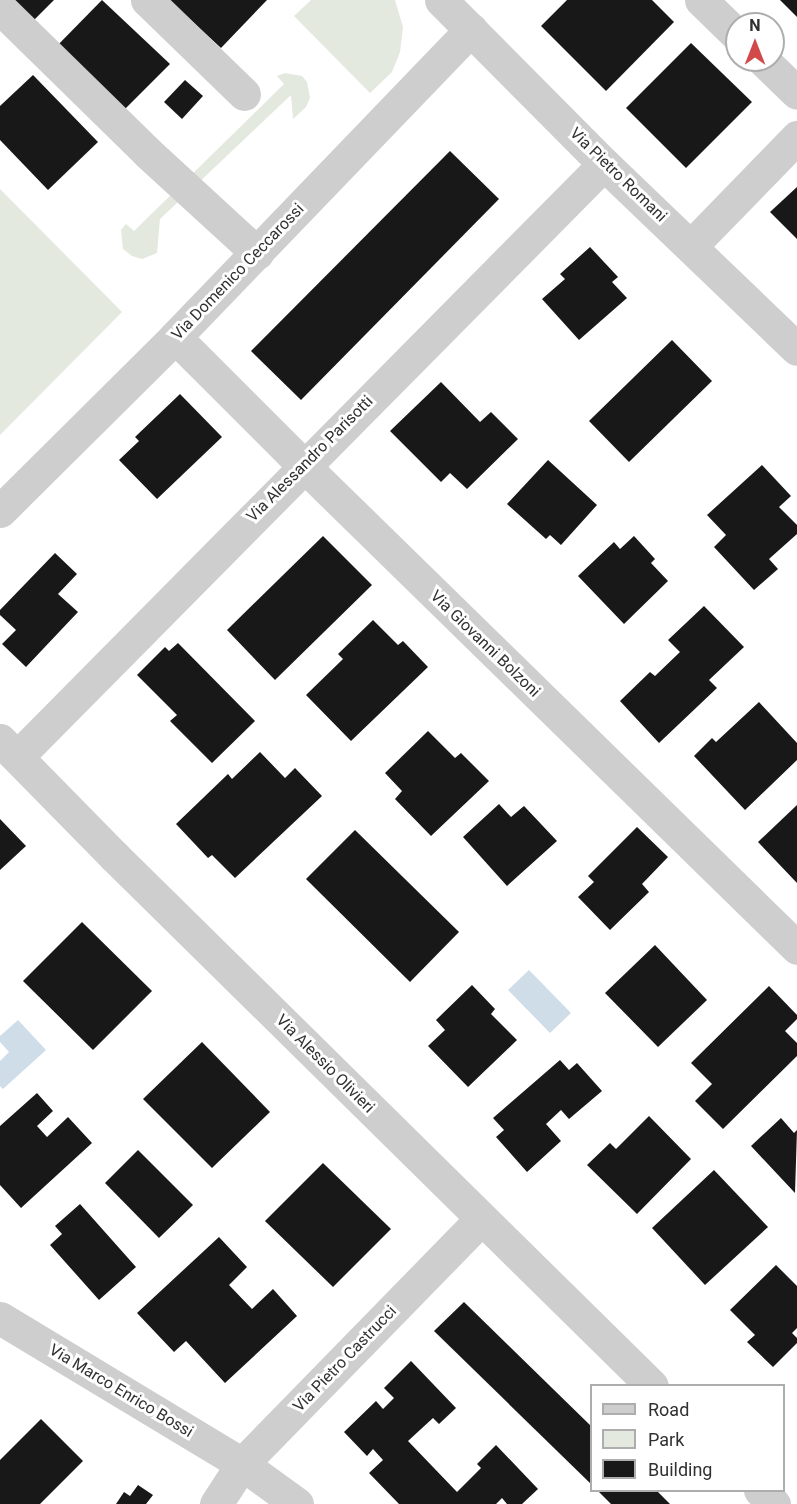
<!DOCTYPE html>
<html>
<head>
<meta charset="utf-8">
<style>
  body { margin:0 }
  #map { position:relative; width:797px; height:1504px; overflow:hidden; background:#fff; font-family:Roboto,sans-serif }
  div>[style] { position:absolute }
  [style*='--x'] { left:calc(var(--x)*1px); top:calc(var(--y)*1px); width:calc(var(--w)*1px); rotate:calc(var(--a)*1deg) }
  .green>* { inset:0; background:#e3e9de }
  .water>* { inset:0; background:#cfdde9 }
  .building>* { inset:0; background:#181818 }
  .minor>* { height:33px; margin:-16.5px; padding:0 16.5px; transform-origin:16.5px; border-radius:16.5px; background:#cecece }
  span { translate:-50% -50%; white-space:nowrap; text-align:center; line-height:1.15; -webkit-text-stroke:6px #fff; paint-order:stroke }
  .street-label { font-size:16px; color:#313131 }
  .legend { position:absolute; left:590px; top:1384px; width:195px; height:108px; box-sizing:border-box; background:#fff; border:2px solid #adadad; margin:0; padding:8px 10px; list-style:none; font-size:18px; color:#313131 }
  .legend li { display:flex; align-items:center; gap:12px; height:30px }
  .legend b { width:30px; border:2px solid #adadad }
  .north { position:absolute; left:725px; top:12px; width:60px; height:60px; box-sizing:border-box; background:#fff; border:2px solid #adadad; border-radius:50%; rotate:0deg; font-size:16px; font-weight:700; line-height:24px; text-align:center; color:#313131 }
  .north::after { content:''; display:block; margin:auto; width:21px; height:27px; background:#d14a49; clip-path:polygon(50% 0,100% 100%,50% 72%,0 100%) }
</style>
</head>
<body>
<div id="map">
  <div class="green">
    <i style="clip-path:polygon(311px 0,395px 0,403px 27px,400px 52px,392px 72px,370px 93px,294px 16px)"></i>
    <i style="clip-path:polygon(285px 73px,302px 76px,307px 82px,310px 98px,306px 107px,293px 119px,291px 95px,160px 219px,157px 253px,142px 259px,132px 256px,123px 249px,121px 230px,126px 224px,134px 231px,284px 84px,277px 76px)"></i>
    <i style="clip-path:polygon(0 189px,122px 312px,0 435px)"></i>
  </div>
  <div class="water">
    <i style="clip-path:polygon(529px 970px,571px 1013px,550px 1033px,508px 990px)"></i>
    <i style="clip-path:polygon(18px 1020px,46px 1050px,3px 1089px,0 1086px,0 1061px,9px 1052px,0 1042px,0 1036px)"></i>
  </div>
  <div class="building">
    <i style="clip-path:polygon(6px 0,54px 0,30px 24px)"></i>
    <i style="clip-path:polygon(102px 0,170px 64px,117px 117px,51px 52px)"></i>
    <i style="clip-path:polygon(169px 0,267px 0,221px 48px)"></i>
    <i style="clip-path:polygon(567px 0,652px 0,674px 22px,606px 91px,541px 26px)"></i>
    <i style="clip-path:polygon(780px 0,797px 0,797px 17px)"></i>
    <i style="clip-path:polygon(691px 43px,752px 102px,686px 168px,626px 108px)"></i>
    <i style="clip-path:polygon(33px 75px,98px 142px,48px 190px,0 140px,0 106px)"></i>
    <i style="clip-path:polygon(185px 80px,203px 96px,182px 119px,164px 102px)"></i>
    <i style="clip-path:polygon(450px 151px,499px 199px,301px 400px,251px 351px)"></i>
    <i style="clip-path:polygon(797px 187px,797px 239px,770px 212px)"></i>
    <i style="clip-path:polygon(590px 247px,618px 277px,612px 282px,627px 298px,579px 340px,542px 299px,565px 279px,560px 274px)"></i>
    <i style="clip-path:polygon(672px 340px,712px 381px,629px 462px,589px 421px)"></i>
    <i style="clip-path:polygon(441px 382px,480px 422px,491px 412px,518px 439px,467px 489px,450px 473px,441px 482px,390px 431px)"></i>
    <i style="clip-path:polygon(180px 394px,222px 437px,157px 499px,119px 460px,139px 441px,135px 437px)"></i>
    <i style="clip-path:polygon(548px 460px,597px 505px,561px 545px,550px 535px,546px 539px,507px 504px)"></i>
    <i style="clip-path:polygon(762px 465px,791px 496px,779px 507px,797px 525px,797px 534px,769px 559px,778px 569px,754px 590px,714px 547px,726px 535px,707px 515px)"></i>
    <i style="clip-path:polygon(323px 536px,372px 585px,275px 680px,227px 630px)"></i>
    <i style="clip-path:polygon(634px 536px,655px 559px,651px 563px,668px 581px,624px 624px,578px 576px,614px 542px,620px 549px)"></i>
    <i style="clip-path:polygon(55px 553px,77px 574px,58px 594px,78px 612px,26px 667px,2px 644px,16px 630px,0 615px,0 610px)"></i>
    <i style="clip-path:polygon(704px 606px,744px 647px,709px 680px,717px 688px,659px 743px,620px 701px,650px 672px,655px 676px,680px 652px,668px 640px)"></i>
    <i style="clip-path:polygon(373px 620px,398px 645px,403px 641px,428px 667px,351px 741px,306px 695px,343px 659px,338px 654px)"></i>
    <i style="clip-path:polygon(178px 643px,255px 721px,212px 763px,170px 721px,177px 715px,137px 675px,165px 647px,169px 651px)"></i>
    <i style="clip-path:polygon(759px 702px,797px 743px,797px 760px,745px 810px,694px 756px,712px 738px,716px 742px)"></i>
    <i style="clip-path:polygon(428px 731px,455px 758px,461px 753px,489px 781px,431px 836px,395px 799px,402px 791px,385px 773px)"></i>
    <i style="clip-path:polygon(260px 752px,285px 778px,295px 768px,322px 796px,235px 878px,212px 855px,208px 858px,176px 824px,228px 774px,232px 779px)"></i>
    <i style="clip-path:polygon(499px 804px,511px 817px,524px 806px,557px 841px,507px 886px,463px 837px)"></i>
    <i style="clip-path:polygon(797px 805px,797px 883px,758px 842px)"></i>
    <i style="clip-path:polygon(0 819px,26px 846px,0 870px)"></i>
    <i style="clip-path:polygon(637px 827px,668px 857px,642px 884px,649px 892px,610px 930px,578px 897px,594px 882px,588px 876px)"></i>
    <i style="clip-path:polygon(355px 830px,459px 932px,410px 982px,306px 879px)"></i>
    <i style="clip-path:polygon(82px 922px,152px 991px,93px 1050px,23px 981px)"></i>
    <i style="clip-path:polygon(655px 945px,707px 1000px,658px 1047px,605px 993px)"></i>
    <i style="clip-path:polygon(472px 985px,495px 1009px,491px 1014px,517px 1040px,468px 1087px,428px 1046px,445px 1030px,436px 1020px)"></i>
    <i style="clip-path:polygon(769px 986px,797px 1015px,797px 1019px,785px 1031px,797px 1043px,797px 1056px,723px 1129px,695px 1101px,712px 1084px,691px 1063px)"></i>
    <i style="clip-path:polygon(202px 1042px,270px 1112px,212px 1168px,143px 1099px)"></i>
    <i style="clip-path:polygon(560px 1060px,569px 1070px,577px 1063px,602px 1091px,569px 1119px,561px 1110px,546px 1124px,561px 1141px,527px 1172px,496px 1137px,504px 1130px,493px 1118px)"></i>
    <i style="clip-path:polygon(37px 1093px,53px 1111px,37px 1126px,47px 1137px,68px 1117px,92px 1143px,21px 1208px,0 1185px,0 1126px)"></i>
    <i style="clip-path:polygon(649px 1116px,691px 1159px,637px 1214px,587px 1165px,610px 1143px,616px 1149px)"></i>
    <i style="clip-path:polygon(781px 1118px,794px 1133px,797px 1130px,795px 1193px,751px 1146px)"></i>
    <i style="clip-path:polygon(138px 1150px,193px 1205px,159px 1238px,105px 1183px)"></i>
    <i style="clip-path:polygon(323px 1163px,391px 1229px,333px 1287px,265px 1221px)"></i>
    <i style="clip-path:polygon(714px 1170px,768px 1227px,705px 1285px,652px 1228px)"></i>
    <i style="clip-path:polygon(80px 1204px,136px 1267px,99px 1300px,50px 1245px,62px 1234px,55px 1226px)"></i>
    <i style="clip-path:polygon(219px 1237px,247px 1267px,229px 1285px,252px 1309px,273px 1289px,297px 1316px,225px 1383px,186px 1341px,174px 1352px,137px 1313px)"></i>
    <i style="clip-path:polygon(776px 1265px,797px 1286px,797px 1328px,792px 1333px,797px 1338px,797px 1343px,773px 1367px,747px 1342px,755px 1335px,730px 1310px)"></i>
    <i style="clip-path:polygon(464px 1302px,592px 1427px,592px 1485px,434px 1331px)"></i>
    <i style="clip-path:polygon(411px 1361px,456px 1408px,439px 1424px,433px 1418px,408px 1441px,457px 1492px,481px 1468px,477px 1464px,496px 1445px,538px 1489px,522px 1504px,507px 1504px,502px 1498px,496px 1504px,399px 1504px,369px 1473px,383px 1460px,373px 1449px,367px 1456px,344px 1432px,376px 1401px,383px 1409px,394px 1398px,384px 1388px)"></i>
    <i style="clip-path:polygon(41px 1419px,83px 1461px,40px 1504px,0 1504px,0 1460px)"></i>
    <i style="clip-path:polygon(138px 1485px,153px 1495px,146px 1504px,116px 1504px,124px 1492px,130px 1496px)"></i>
    <i style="clip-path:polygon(597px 1490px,656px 1490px,670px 1504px,611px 1504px)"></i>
  </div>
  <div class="minor">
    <i style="--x:147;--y:0;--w:135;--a:44.1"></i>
    <i style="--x:441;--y:0;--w:231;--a:45.2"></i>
    <i style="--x:604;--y:164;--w:267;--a:43.8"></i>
    <i style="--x:701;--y:0;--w:50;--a:44.2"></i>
    <i style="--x:0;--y:8;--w:207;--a:44.4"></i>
    <i style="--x:148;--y:153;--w:148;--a:42.5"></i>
    <i style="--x:763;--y:60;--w:47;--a:44.1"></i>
    <i style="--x:692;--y:245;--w:151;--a:-45.8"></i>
    <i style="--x:175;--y:337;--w:181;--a:45"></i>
    <i style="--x:303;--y:465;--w:691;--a:44.35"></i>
    <i style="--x:0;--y:511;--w:247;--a:-44.8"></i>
    <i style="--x:175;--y:337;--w:427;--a:-46.1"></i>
    <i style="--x:0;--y:740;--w:163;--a:45.5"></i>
    <i style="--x:114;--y:856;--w:755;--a:44.57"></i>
    <i style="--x:18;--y:756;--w:833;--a:-45.29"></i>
    <i style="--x:0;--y:1318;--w:283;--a:31.1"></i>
    <i style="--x:242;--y:1464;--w:68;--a:36"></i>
    <i style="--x:760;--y:1490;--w:20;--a:45"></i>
    <i style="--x:216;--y:1504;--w:48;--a:-57"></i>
    <i style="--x:242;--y:1464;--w:342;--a:-45.7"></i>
  </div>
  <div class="street-label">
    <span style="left:618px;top:175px;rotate:44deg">Via Pietro Romani</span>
    <span style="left:238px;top:272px;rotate:-46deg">Via Domenico Ceccarossi</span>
    <span style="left:310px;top:459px;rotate:-45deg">Via Alessandro Parisotti</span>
    <span style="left:485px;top:644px;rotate:44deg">Via Giovanni Bolzoni</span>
    <span style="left:325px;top:1064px;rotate:45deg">Via Alessio Olivieri</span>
    <span style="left:345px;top:1359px;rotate:-46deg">Via Pietro Castrucci</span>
    <span style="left:121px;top:1391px;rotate:31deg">Via Marco Enrico Bossi</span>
  </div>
  <ul class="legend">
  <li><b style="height:8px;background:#cecece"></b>Road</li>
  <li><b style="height:16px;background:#e3e9de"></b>Park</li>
  <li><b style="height:16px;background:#181818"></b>Building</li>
  </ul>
  <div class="north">N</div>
</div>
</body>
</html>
